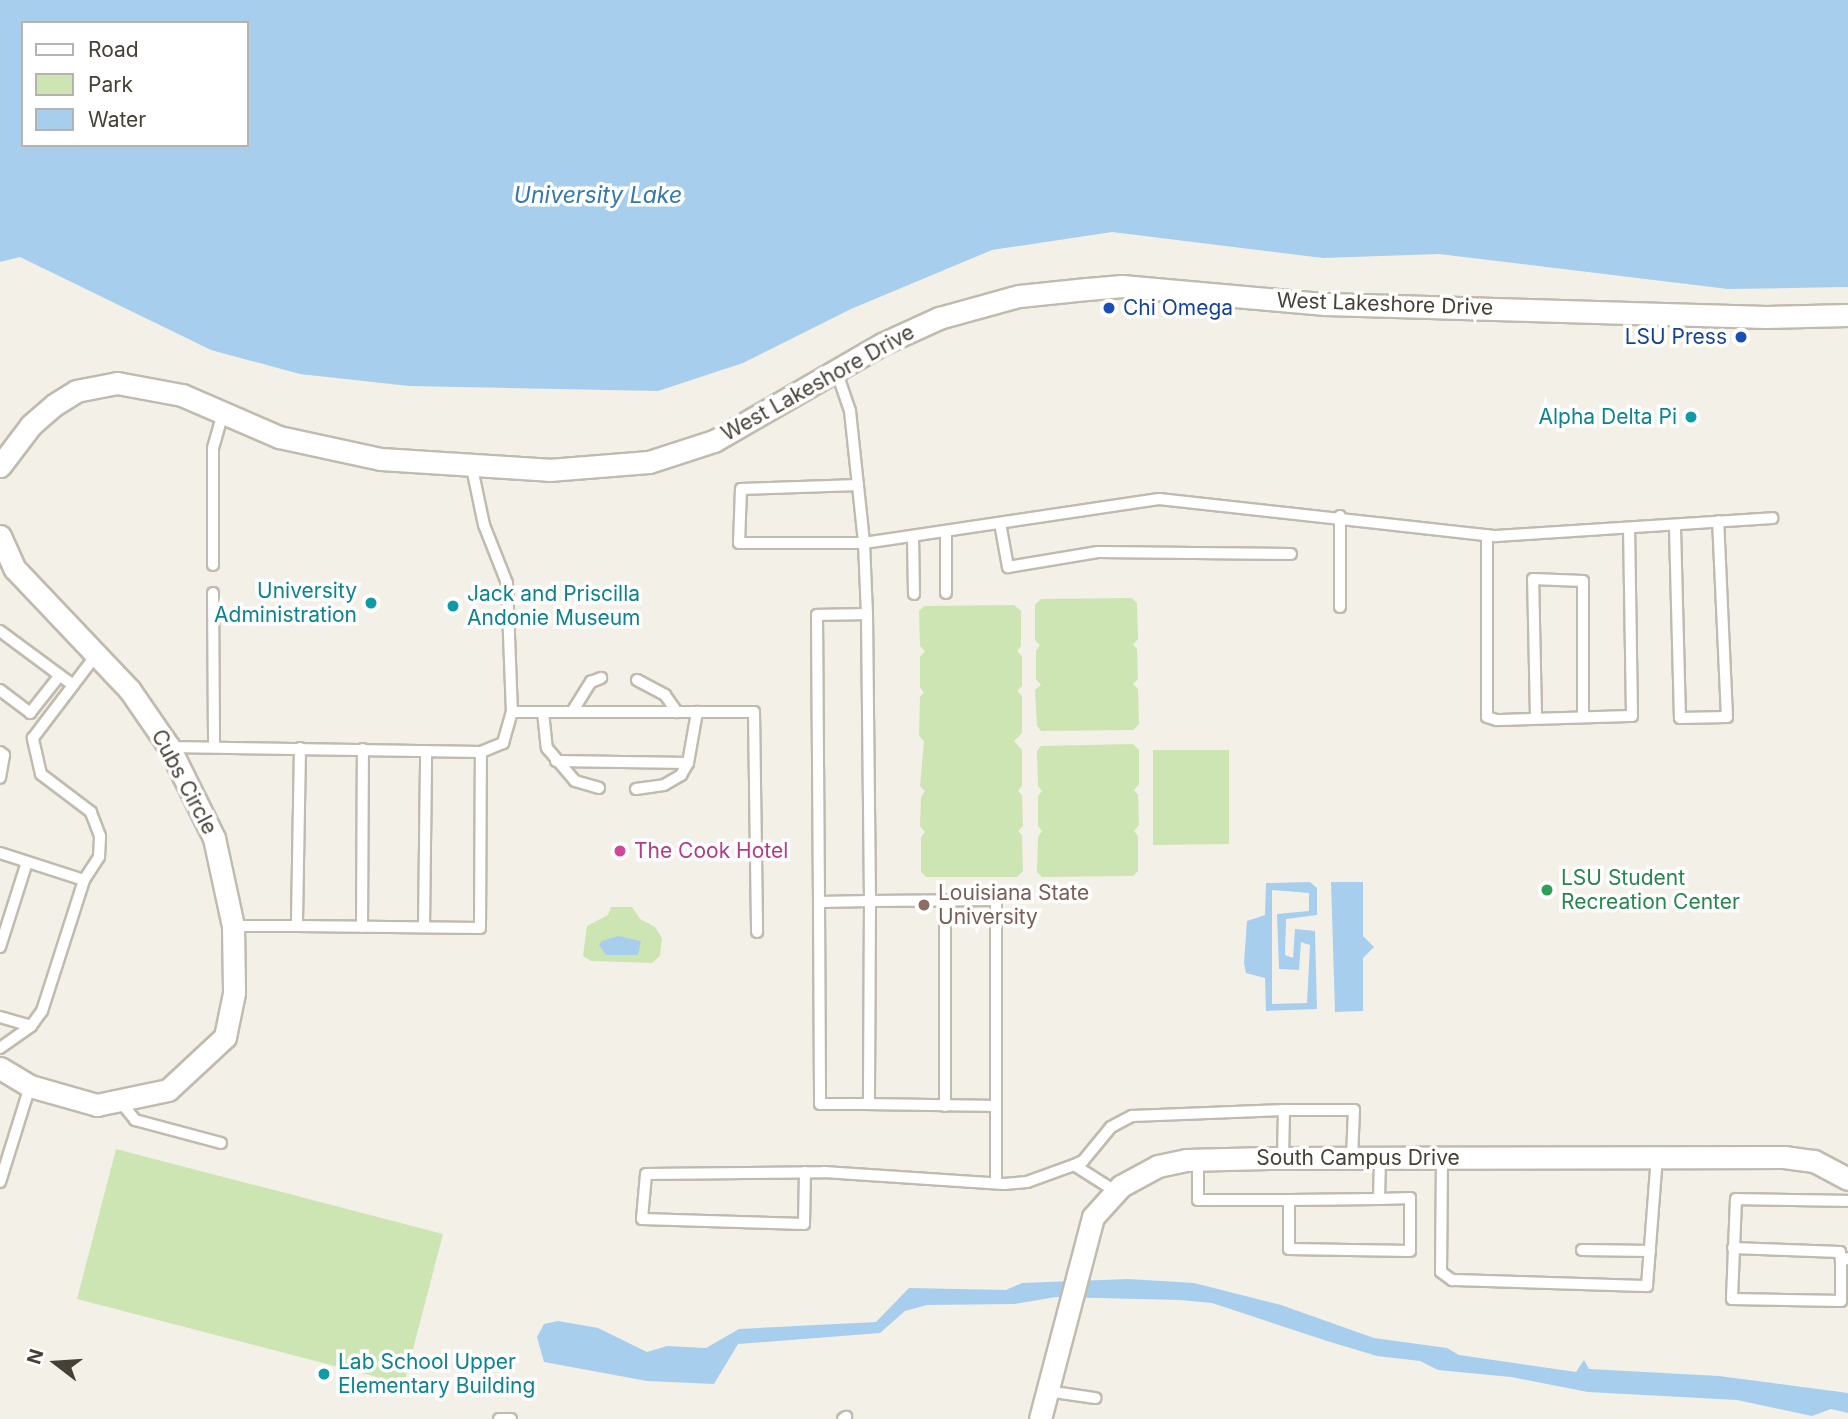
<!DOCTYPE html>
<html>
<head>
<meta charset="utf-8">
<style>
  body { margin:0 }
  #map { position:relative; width:1848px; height:1419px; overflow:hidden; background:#f3f0e8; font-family:Inter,sans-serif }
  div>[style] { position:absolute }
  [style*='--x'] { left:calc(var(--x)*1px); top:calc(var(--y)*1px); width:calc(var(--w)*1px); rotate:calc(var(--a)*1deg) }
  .green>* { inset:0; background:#cde5b3 }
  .water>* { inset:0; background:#a8ceed }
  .roads { filter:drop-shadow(2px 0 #c1bbae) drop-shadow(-2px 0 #c1bbae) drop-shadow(0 2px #c1bbae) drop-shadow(0 -2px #c1bbae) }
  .service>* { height:10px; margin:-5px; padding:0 5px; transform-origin:5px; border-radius:5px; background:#fff }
  .minor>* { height:21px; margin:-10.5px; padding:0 10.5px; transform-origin:10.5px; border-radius:10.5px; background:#fff }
  .dots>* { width:19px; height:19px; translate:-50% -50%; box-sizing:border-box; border:4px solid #fff; border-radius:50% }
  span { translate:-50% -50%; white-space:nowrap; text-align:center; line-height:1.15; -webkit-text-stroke:7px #fff; paint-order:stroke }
  .street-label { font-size:21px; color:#464137 }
  .transit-label { font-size:21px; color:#164399 }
  .left { translate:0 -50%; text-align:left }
  .right { translate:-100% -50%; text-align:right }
  .culture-label { font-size:21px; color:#0d838f }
  .hotel-label { font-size:21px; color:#b23c85 }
  .leisure-label { font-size:21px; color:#27864d }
  .education-label { font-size:21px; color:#785e54 }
  .water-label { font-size:23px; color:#3577ad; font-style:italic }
  .legend { position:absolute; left:21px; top:21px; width:228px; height:126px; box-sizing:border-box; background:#fff; border:2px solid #b5b3af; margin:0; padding:9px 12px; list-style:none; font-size:21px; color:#464137 }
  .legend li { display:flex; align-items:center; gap:14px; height:35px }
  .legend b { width:35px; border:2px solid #b5b3af }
  .north { position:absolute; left:21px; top:1328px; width:70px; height:70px; -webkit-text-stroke:5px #fff; paint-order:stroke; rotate:287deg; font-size:19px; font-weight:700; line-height:28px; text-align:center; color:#464137 }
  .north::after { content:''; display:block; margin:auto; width:24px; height:32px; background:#464137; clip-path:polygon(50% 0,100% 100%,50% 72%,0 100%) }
</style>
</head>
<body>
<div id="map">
  <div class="green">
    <i style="clip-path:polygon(1132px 598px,1137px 603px,1138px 639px,1133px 645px,1137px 649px,1138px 679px,1133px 684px,1138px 689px,1139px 724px,1133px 730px,1041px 731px,1037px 726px,1035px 690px,1041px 685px,1036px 679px,1036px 651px,1040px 645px,1035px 640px,1035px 605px,1041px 599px)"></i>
    <i style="clip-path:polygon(1014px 605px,1021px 611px,1021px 646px,1017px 651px,1022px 656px,1022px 686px,1017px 691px,1022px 696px,1022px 733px,1014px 741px,1022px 750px,1022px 786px,1018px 791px,1022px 795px,1023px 826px,1018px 831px,1022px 835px,1023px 871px,1017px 877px,926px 877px,921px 872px,921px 837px,925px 832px,920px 826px,921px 797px,925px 791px,920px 786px,924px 741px,919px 736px,920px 697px,924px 693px,920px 687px,920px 657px,925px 651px,920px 646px,919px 611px,924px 606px)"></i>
    <i style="clip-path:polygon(1133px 744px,1139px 750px,1139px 784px,1134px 790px,1138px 795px,1139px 825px,1134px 831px,1138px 836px,1138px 871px,1133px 876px,1042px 877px,1037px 872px,1038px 837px,1042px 831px,1038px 826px,1038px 796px,1042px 791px,1038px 786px,1037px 751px,1041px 746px)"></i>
    <i style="clip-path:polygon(1153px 750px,1229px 750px,1229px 844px,1153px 845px)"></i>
    <i style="clip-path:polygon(611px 907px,632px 907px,640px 919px,655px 927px,662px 938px,660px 956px,652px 963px,591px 961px,583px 956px,587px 926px,608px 915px)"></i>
    <i style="clip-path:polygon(116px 1149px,443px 1234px,404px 1384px,77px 1299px)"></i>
  </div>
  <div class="water">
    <i style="clip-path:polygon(evenodd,0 0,1848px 0,1848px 287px,1728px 289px,1439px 254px,1323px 258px,1112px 232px,992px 250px,851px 309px,743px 363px,658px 391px,409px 386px,300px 374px,211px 350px,20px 257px,0 262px,0 0,23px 23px,247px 23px,247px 145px,23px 145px,23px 23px)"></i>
    <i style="clip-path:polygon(evenodd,1310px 882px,1317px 888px,1317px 915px,1286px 919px,1285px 955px,1293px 958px,1295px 929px,1315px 931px,1317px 1009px,1266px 1011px,1265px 978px,1246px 973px,1244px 963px,1247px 921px,1265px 915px,1266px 883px,1310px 882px,1272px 890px,1309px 893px,1309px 911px,1277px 914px,1279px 969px,1299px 970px,1301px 942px,1310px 945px,1307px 1003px,1272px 1004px,1272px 890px)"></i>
    <i style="clip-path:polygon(1331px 882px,1363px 882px,1363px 936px,1374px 947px,1363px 958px,1363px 1011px,1335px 1012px)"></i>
    <i style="clip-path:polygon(618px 936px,641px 941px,638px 955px,606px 955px,599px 945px,602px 941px)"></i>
    <i style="clip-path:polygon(1128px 1279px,1194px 1283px,1281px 1305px,1374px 1338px,1447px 1348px,1459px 1355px,1576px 1372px,1584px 1360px,1589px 1369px,1719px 1376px,1848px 1393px,1848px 1413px,1831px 1409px,1812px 1416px,1737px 1400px,1588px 1392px,1511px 1377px,1438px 1370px,1420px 1361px,1377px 1356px,1327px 1341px,1212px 1303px,1180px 1300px,1056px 1297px,1015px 1304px,927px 1305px,905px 1311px,880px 1333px,738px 1344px,714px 1384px,647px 1381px,544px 1362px,537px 1337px,544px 1324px,558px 1321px,598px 1328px,647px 1352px,667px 1346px,706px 1348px,739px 1329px,876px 1322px,909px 1288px,1006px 1290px,1022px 1283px)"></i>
  </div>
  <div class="roads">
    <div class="service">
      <i style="--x:836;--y:370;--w:43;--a:71.1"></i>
      <i style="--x:850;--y:411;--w:133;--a:83.9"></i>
      <i style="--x:864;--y:543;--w:298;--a:-8.5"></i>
      <i style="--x:1159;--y:499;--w:339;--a:6.3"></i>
      <i style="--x:1496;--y:536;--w:277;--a:-3.7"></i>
      <i style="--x:472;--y:468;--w:58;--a:78.1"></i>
      <i style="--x:484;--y:525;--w:62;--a:68.4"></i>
      <i style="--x:507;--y:583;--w:129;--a:87.8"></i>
      <i style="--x:512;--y:712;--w:242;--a:0"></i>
      <i style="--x:754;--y:712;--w:220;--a:89.2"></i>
      <i style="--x:858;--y:485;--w:117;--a:178"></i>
      <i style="--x:741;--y:489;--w:54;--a:92.1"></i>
      <i style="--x:739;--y:543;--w:125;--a:0"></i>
      <i style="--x:864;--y:543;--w:71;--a:87.6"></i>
      <i style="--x:867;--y:614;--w:287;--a:89.4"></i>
      <i style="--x:870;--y:901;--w:203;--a:90.3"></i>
      <i style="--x:869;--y:1104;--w:127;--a:0.9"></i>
      <i style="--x:996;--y:1106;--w:206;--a:-90"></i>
      <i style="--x:996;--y:900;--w:126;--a:179.5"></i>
      <i style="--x:870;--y:901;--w:51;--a:178.9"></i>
      <i style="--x:819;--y:902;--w:287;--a:-90.4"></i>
      <i style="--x:817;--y:615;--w:50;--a:-1.1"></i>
      <i style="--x:1000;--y:523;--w:45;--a:79.7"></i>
      <i style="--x:1008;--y:567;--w:91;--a:-9.5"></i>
      <i style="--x:1098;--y:552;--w:193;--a:0.6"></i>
      <i style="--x:1675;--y:528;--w:190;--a:88.5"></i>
      <i style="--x:1680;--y:718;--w:47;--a:-1.2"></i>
      <i style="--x:1727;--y:717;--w:196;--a:-92.6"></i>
      <i style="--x:946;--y:531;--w:62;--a:90"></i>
      <i style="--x:1487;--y:535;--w:182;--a:90"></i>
      <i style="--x:1487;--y:717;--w:10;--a:17"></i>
      <i style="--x:1497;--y:720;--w:135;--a:-1.7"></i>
      <i style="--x:1632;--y:716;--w:185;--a:-90.9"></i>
      <i style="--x:913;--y:536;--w:58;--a:89"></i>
      <i style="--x:213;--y:565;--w:117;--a:-90"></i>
      <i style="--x:213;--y:448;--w:36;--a:-74"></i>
      <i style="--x:213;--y:593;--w:153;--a:89.6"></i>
      <i style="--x:1340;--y:607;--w:91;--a:-90"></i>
      <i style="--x:0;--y:631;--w:91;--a:36.5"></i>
      <i style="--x:637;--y:680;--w:32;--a:28"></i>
      <i style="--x:665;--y:695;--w:21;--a:55"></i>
      <i style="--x:0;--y:690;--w:38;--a:37"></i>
      <i style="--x:30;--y:713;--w:48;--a:-51.7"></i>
      <i style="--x:543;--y:712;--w:36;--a:84"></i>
      <i style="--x:547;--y:748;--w:43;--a:49.7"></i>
      <i style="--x:575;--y:781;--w:25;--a:16"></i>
      <i style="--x:572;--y:712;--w:36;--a:-58"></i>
      <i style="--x:591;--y:682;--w:11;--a:-22"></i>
      <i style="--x:1536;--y:717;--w:138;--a:-91.2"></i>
      <i style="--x:1533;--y:579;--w:50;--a:2.3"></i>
      <i style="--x:1583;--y:581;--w:135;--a:90"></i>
      <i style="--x:169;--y:747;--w:312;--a:0.9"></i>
      <i style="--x:481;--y:752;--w:24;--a:-22"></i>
      <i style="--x:503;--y:743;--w:32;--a:-74"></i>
      <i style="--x:300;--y:748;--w:178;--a:91"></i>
      <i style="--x:297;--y:926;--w:183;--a:0.6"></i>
      <i style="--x:480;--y:928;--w:176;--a:-89.7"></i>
      <i style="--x:0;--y:752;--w:5;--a:37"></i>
      <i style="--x:4;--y:755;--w:23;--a:100"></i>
      <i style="--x:556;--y:761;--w:132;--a:0.9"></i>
      <i style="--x:636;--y:789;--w:28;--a:-8"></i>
      <i style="--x:664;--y:785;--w:20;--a:-30"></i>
      <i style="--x:681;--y:775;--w:14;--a:-60"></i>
      <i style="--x:688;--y:763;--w:52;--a:-80"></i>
      <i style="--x:0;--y:853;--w:88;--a:17.8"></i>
      <i style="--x:945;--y:900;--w:206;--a:90"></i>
      <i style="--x:819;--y:902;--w:202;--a:89.7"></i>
      <i style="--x:820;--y:1104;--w:49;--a:0"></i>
      <i style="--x:233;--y:926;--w:64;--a:0"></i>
      <i style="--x:362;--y:927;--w:178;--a:-89.7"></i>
      <i style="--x:424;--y:927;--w:176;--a:-89.3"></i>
      <i style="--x:0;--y:947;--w:89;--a:-72.4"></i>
      <i style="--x:0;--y:1017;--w:32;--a:16"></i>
      <i style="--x:0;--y:1048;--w:38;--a:-35"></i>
      <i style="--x:31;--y:1026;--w:19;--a:-54"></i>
      <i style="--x:42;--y:1011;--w:138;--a:-72.2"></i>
      <i style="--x:84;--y:880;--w:27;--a:-57"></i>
      <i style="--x:99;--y:857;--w:21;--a:-87"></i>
      <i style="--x:100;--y:836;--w:26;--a:-111"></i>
      <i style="--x:91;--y:812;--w:63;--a:-142.8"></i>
      <i style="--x:41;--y:774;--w:37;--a:-103"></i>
      <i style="--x:33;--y:738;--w:104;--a:-52.8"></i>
      <i style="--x:119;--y:1100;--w:26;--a:51"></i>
      <i style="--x:135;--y:1120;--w:89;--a:15"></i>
      <i style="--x:1283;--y:1158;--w:48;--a:-88.8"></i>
      <i style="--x:1442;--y:1159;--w:113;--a:90.5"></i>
      <i style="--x:1441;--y:1272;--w:14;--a:36"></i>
      <i style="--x:1452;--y:1280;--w:195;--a:1.8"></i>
      <i style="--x:1647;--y:1286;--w:129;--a:-85.6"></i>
      <i style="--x:1198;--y:1160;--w:40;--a:90"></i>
      <i style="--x:1198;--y:1200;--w:91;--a:0"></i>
      <i style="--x:1289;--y:1200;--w:90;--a:-0.6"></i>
      <i style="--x:1379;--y:1199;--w:41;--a:-88.6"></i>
      <i style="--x:1074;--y:1165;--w:10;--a:-24"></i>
      <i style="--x:1083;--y:1161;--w:44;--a:-50.5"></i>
      <i style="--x:1111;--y:1127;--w:24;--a:-28"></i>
      <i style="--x:1132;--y:1116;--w:152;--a:-2.3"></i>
      <i style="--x:1284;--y:1110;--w:70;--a:0"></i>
      <i style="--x:1354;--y:1110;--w:48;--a:92.4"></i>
      <i style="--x:805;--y:1172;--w:52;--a:91.1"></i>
      <i style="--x:804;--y:1224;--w:162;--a:-178.2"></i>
      <i style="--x:642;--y:1219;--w:45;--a:-84.9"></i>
      <i style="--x:646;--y:1174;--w:178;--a:-0.6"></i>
      <i style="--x:824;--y:1172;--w:180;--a:3.8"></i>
      <i style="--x:1004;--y:1184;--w:23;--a:-5"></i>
      <i style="--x:1027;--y:1182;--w:50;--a:-19.9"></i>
      <i style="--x:1074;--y:1165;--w:49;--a:32.4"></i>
      <i style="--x:0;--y:1182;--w:101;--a:-72.6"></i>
      <i style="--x:996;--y:1183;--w:77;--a:-90"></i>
      <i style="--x:1289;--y:1200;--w:49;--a:90"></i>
      <i style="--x:1289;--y:1249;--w:121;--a:0.9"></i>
      <i style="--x:1410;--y:1251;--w:53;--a:-90"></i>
      <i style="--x:1410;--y:1198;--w:31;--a:178"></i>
      <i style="--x:1848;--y:1201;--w:112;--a:-179"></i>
      <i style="--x:1736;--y:1199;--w:100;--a:92.3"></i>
      <i style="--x:1732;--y:1299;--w:109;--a:1.1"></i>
      <i style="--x:1841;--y:1301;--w:39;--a:-90"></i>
      <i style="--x:1841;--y:1262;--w:8;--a:-30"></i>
      <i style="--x:1733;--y:1248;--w:107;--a:2.1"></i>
      <i style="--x:1840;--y:1252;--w:10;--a:84"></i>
      <i style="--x:1582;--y:1250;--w:68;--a:0.8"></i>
      <i style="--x:1047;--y:1391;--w:49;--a:8.3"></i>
      <i style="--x:499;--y:1419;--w:12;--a:0"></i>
      <i style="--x:843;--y:1419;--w:4;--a:-34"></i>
    </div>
    <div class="minor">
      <i style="--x:0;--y:466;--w:51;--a:-52.9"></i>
      <i style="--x:31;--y:425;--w:30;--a:-41"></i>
      <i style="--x:54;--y:405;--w:26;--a:-32"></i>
      <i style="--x:76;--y:391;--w:42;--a:-11"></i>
      <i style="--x:117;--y:383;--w:66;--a:10.5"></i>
      <i style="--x:182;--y:395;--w:106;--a:23.4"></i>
      <i style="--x:279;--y:437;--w:104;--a:12.2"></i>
      <i style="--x:381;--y:459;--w:168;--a:3.7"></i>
      <i style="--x:549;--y:470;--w:100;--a:-4.6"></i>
      <i style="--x:649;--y:462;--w:68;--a:-17.9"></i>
      <i style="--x:714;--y:441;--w:194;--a:-30"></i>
      <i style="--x:882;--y:344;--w:63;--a:-24.5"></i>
      <i style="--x:939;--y:318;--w:83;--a:-15.4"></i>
      <i style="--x:1019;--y:296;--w:68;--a:-5.9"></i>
      <i style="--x:1087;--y:289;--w:35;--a:-5"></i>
      <i style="--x:1122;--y:286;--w:204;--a:5.1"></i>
      <i style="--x:1325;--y:304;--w:441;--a:1.7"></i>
      <i style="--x:1766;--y:317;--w:82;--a:-1.4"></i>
      <i style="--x:0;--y:536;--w:36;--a:66"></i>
      <i style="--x:15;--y:569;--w:166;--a:46.5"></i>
      <i style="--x:129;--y:689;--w:70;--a:55.4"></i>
      <i style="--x:169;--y:747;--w:102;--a:63.7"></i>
      <i style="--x:214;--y:838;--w:90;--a:77.8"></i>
      <i style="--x:233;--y:926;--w:67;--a:89.1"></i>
      <i style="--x:234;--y:993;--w:45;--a:101.6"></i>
      <i style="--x:225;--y:1037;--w:78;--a:137.1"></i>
      <i style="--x:168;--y:1090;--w:73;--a:168.1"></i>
      <i style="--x:97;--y:1105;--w:70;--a:-164.2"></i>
      <i style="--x:30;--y:1086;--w:35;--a:-149"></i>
      <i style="--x:1040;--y:1419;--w:209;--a:-75.3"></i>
      <i style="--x:1093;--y:1217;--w:42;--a:-47.9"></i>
      <i style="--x:1121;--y:1186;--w:42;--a:-28.4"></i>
      <i style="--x:1158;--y:1166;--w:29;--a:-12"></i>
      <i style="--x:1186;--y:1160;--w:82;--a:-1.4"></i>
      <i style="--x:1268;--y:1158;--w:516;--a:-0.11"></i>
      <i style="--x:1784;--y:1157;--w:30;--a:8"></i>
      <i style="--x:1814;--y:1161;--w:38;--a:28"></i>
    </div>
  </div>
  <div class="dots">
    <i style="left:1109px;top:308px;background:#1a4fb4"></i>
    <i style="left:1741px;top:337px;background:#1a4fb4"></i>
    <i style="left:1691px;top:417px;background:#0f9aa8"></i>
    <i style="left:371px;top:603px;background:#0f9aa8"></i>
    <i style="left:453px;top:606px;background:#0f9aa8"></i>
    <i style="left:620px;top:851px;background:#d1479c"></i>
    <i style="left:1547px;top:890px;background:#2e9e5b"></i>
    <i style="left:924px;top:905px;background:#8d6e63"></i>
    <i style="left:324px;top:1374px;background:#0f9aa8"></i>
  </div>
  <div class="street-label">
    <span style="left:1385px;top:304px;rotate:2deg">West Lakeshore Drive</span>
    <span style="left:818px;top:383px;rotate:-29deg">West Lakeshore Drive</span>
    <span style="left:184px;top:782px;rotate:62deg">Cubs Circle</span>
    <span style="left:1358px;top:1158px">South Campus Drive</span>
  </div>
  <div class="transit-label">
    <span class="left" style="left:1123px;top:308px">Chi Omega</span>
    <span class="right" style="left:1727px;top:337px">LSU Press</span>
  </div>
  <div class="culture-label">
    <span class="right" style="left:1677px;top:417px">Alpha Delta Pi</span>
    <span class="right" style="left:357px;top:603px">University<br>Administration</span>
    <span class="left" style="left:467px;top:606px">Jack and Priscilla<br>Andonie Museum</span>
    <span class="left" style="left:338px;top:1374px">Lab School Upper<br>Elementary Building</span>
  </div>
  <div class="hotel-label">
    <span class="left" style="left:634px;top:851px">The Cook Hotel</span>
  </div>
  <div class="leisure-label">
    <span class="left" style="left:1561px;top:890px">LSU Student<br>Recreation Center</span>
  </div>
  <div class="education-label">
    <span class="left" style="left:938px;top:905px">Louisiana State<br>University</span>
  </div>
  <div class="water-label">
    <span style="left:598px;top:195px">University Lake</span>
  </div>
  <ul class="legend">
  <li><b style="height:9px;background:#fff"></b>Road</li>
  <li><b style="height:19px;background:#cde5b3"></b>Park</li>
  <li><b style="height:19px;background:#a8ceed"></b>Water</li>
  </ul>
  <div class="north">N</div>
</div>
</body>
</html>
